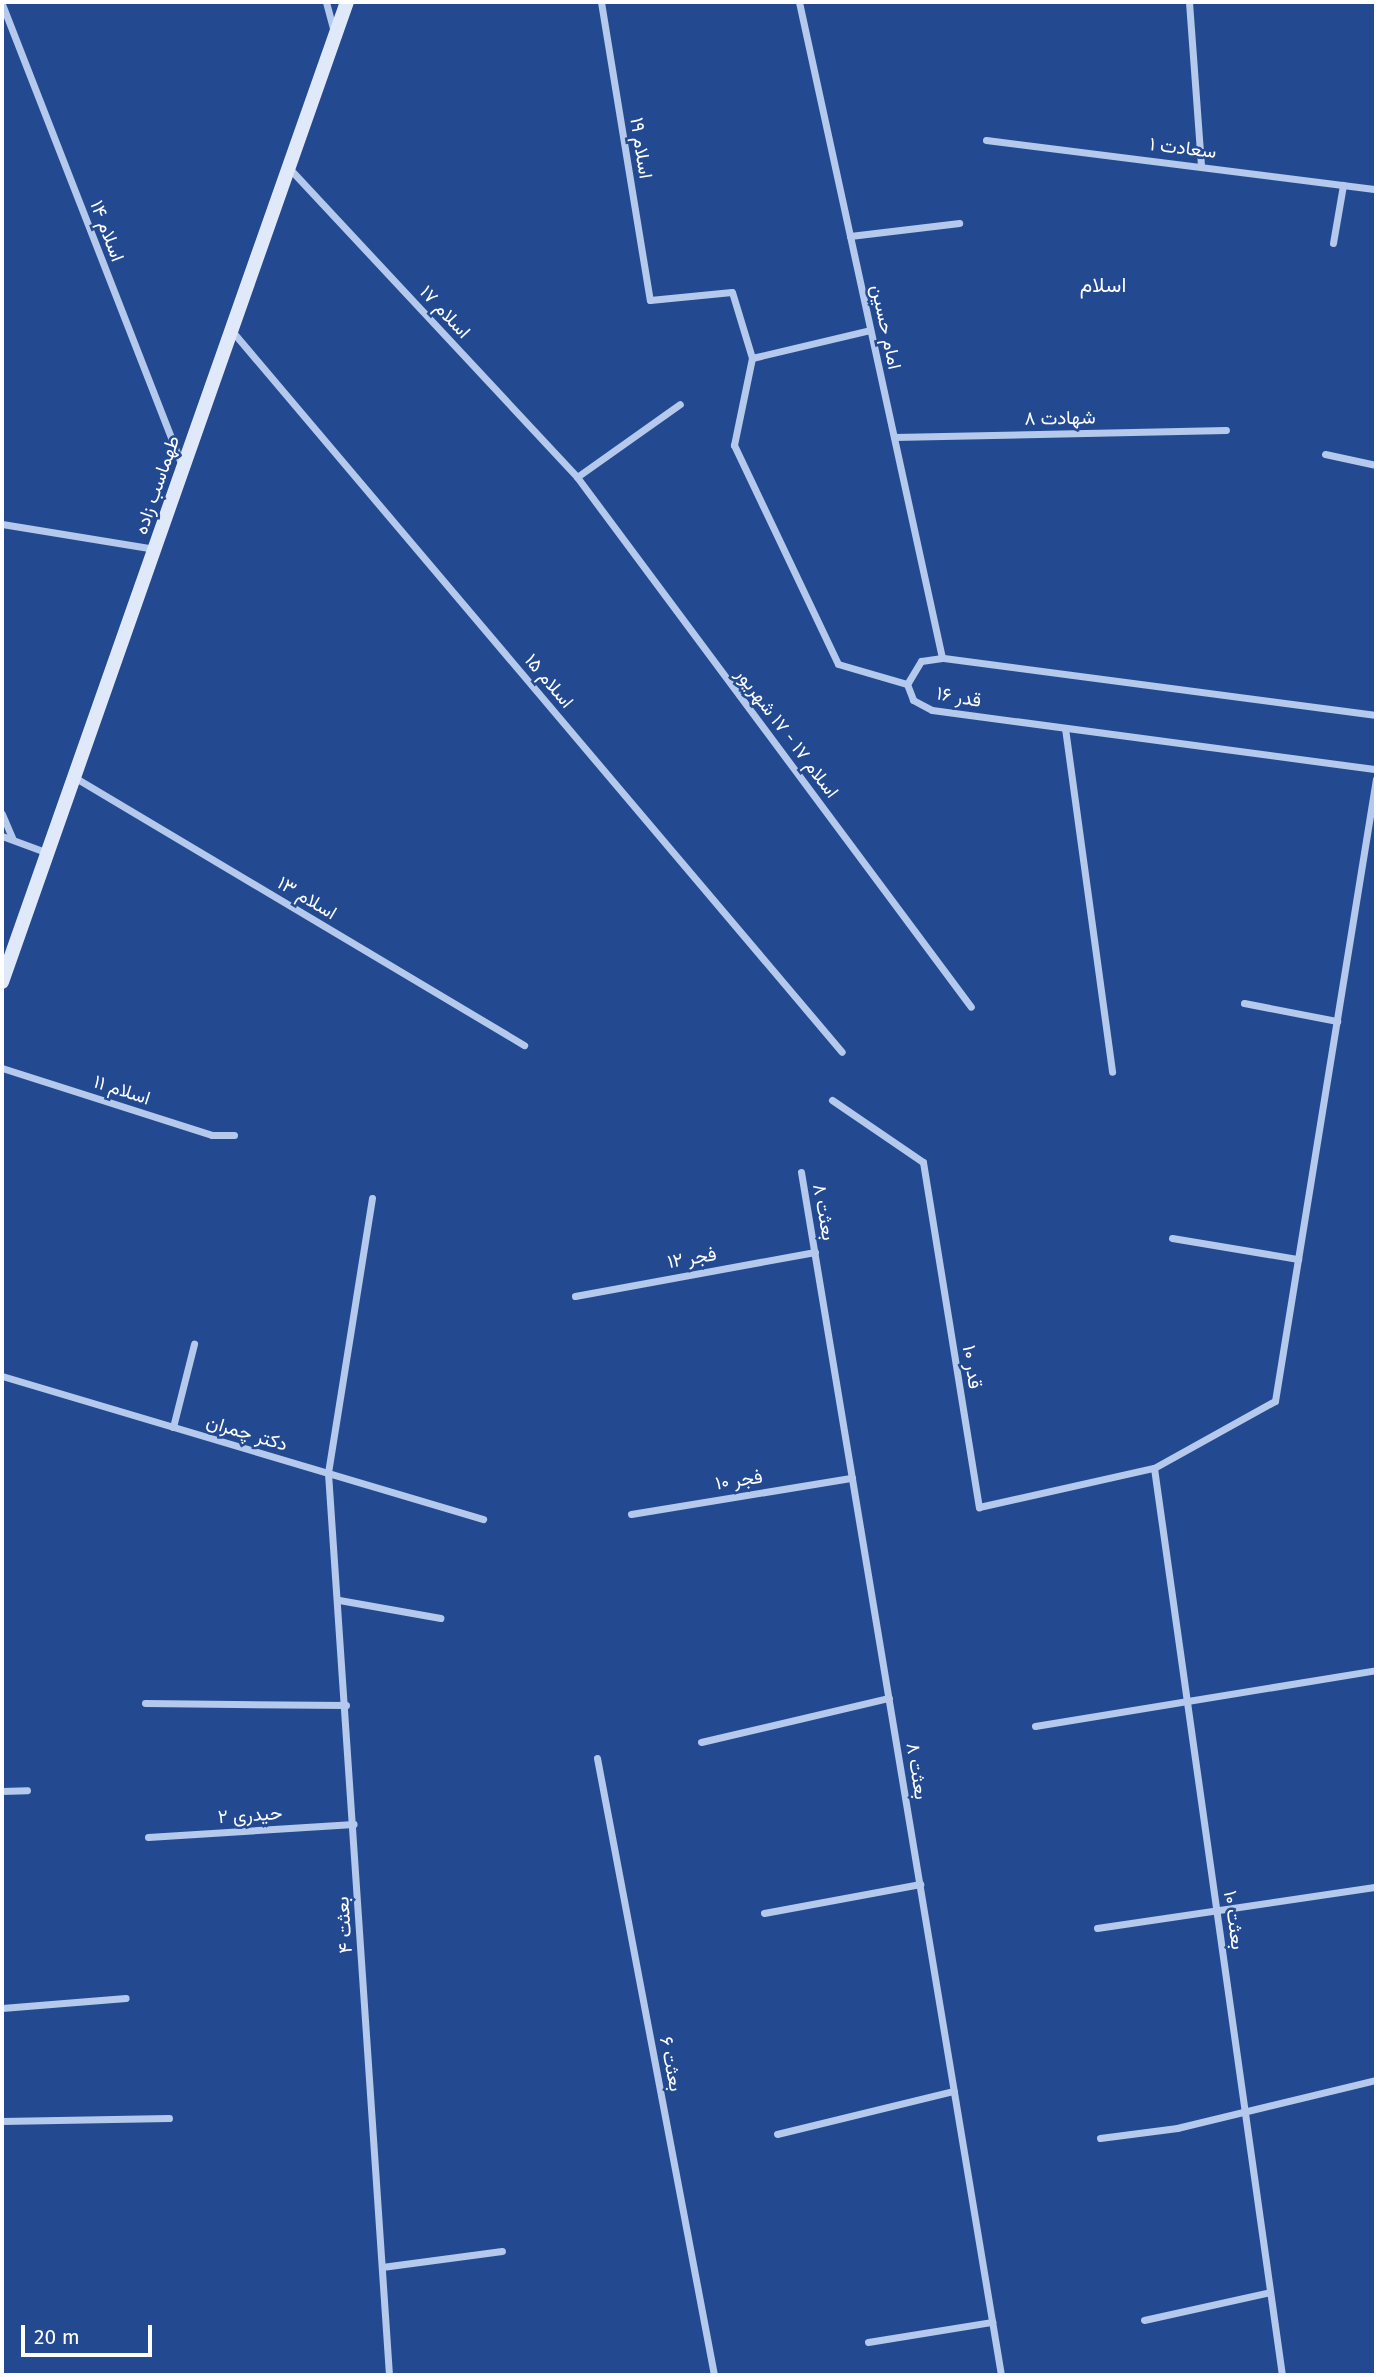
<!DOCTYPE html>
<html>
<head>
<meta charset="utf-8">
<style>
  body { margin:0 }
  #map { position:relative; width:1378px; height:2377px; overflow:hidden; background:#234a91; font-family:"Fira Sans",Vazirmatn,sans-serif }
  div>[style] { position:absolute }
  [style*='--x'] { left:calc(var(--x)*1px); top:calc(var(--y)*1px); width:calc(var(--w)*1px); rotate:calc(var(--a)*1deg) }
  .street>* { height:7px; margin:-3.5px; padding:0 3.5px; transform-origin:3.5px; border-radius:3.5px; background:#b4c9ec }
  .secondary>* { height:14px; margin:-7px; padding:0 7px; transform-origin:7px; border-radius:7px; background:#e0e9fa }
  span { translate:-50% -50%; white-space:nowrap; text-align:center; line-height:1.15; -webkit-text-stroke:5px #234a91; paint-order:stroke }
  .street-label { font-size:19px; color:#fff }
  .neighbourhood-label { font-size:21px; color:#fff }
  .frame { position:absolute; inset:0; border:4px solid #fff; pointer-events:none }
  .scale { position:absolute; left:21px; top:2325px; width:131px; height:32px; box-sizing:border-box; border:4px solid #fff; border-top:0; padding-left:9px; font-size:21px; line-height:24px; white-space:nowrap; color:#fff; -webkit-text-stroke:5px #234a91; paint-order:stroke }
</style>
</head>
<body>
<div id="map">
  <div class="street">
    <i style="--x:326;--y:2;--w:28;--a:75"></i>
    <i style="--x:601;--y:2;--w:302;--a:80.7"></i>
    <i style="--x:650;--y:300;--w:82;--a:-5.6"></i>
    <i style="--x:732;--y:292;--w:69;--a:73.1"></i>
    <i style="--x:752;--y:358;--w:89;--a:101.7"></i>
    <i style="--x:734;--y:445;--w:242;--a:64.6"></i>
    <i style="--x:838;--y:664;--w:72;--a:16.2"></i>
    <i style="--x:799;--y:2;--w:671;--a:77.7"></i>
    <i style="--x:1189;--y:2;--w:164;--a:85.8"></i>
    <i style="--x:2;--y:4;--w:496;--a:68.7"></i>
    <i style="--x:986;--y:140;--w:393;--a:7.2"></i>
    <i style="--x:289;--y:168;--w:422;--a:47"></i>
    <i style="--x:577;--y:477;--w:660;--a:53.37"></i>
    <i style="--x:850;--y:236;--w:110;--a:-6.8"></i>
    <i style="--x:1333;--y:243;--w:59;--a:-80.2"></i>
    <i style="--x:232;--y:331;--w:944;--a:49.77"></i>
    <i style="--x:752;--y:358;--w:121;--a:-13.3"></i>
    <i style="--x:894;--y:437;--w:332;--a:-1.2"></i>
    <i style="--x:1325;--y:454;--w:52;--a:12.2"></i>
    <i style="--x:577;--y:477;--w:126;--a:-35.3"></i>
    <i style="--x:2;--y:524;--w:155;--a:9.3"></i>
    <i style="--x:1376;--y:715;--w:438;--a:-172.5"></i>
    <i style="--x:942;--y:658;--w:21;--a:172"></i>
    <i style="--x:921;--y:661;--w:27;--a:121"></i>
    <i style="--x:907;--y:684;--w:17;--a:69"></i>
    <i style="--x:913;--y:700;--w:21;--a:28"></i>
    <i style="--x:932;--y:710;--w:448;--a:7.6"></i>
    <i style="--x:1065;--y:728;--w:347;--a:82.2"></i>
    <i style="--x:74;--y:777;--w:524;--a:30.78"></i>
    <i style="--x:2;--y:814;--w:26;--a:67"></i>
    <i style="--x:2;--y:836;--w:49;--a:20.3"></i>
    <i style="--x:1244;--y:1003;--w:95;--a:11"></i>
    <i style="--x:2;--y:1068;--w:220;--a:17.7"></i>
    <i style="--x:212;--y:1135;--w:22;--a:0"></i>
    <i style="--x:832;--y:1100;--w:110;--a:34.3"></i>
    <i style="--x:923;--y:1162;--w:350;--a:80.8"></i>
    <i style="--x:979;--y:1507;--w:179;--a:-12.6"></i>
    <i style="--x:1154;--y:1468;--w:138;--a:-29"></i>
    <i style="--x:1275;--y:1401;--w:630;--a:-80.78"></i>
    <i style="--x:801;--y:1172;--w:1220;--a:80.56"></i>
    <i style="--x:372;--y:1198;--w:278;--a:99.1"></i>
    <i style="--x:328;--y:1473;--w:904;--a:86.13"></i>
    <i style="--x:1172;--y:1238;--w:128;--a:9.5"></i>
    <i style="--x:575;--y:1296;--w:244;--a:-10.4"></i>
    <i style="--x:2;--y:1376;--w:502;--a:16.56"></i>
    <i style="--x:173;--y:1427;--w:86;--a:-75.8"></i>
    <i style="--x:1154;--y:1468;--w:916;--a:81.97"></i>
    <i style="--x:631;--y:1514;--w:224;--a:-9.3"></i>
    <i style="--x:339;--y:1600;--w:103;--a:10.1"></i>
    <i style="--x:145;--y:1703;--w:201;--a:0.6"></i>
    <i style="--x:1035;--y:1726;--w:346;--a:-9.3"></i>
    <i style="--x:701;--y:1742;--w:193;--a:-13.2"></i>
    <i style="--x:597;--y:1758;--w:628;--a:79.26"></i>
    <i style="--x:2;--y:1791;--w:25;--a:-2"></i>
    <i style="--x:148;--y:1837;--w:206;--a:-3.6"></i>
    <i style="--x:764;--y:1913;--w:159;--a:-10.5"></i>
    <i style="--x:1097;--y:1928;--w:282;--a:-8.4"></i>
    <i style="--x:2;--y:2008;--w:124;--a:-4.6"></i>
    <i style="--x:2;--y:2121;--w:167;--a:-1"></i>
    <i style="--x:777;--y:2134;--w:182;--a:-13.7"></i>
    <i style="--x:1100;--y:2138;--w:78;--a:-7.4"></i>
    <i style="--x:1177;--y:2128;--w:205;--a:-13.6"></i>
    <i style="--x:382;--y:2267;--w:121;--a:-7.6"></i>
    <i style="--x:1144;--y:2320;--w:129;--a:-12.5"></i>
    <i style="--x:868;--y:2342;--w:126;--a:-9.2"></i>
  </div>
  <div class="secondary">
    <i style="--x:2;--y:982;--w:1039;--a:-70.61"></i>
  </div>
  <div class="street-label">
    <span style="left:641px;top:148px;rotate:81deg">اسلام ۱۹</span>
    <span style="left:1183px;top:148px;rotate:7deg">سعادت ۱</span>
    <span style="left:107px;top:231px;rotate:69deg">اسلام ۱۴</span>
    <span style="left:445px;top:312px;rotate:47deg">اسلام ۱۷</span>
    <span style="left:886px;top:327px;rotate:78deg">امام حسین</span>
    <span style="left:1060px;top:418px;rotate:-1deg">شهادت ۸</span>
    <span style="left:157px;top:485px;rotate:-71deg">طهماسب زاده</span>
    <span style="left:549px;top:681px;rotate:50deg">اسلام ۱۵</span>
    <span style="left:959px;top:697px;rotate:10deg">قدر ۱۶</span>
    <span style="left:787px;top:733px;rotate:53deg">اسلام ۱۷ - ۱۷ شهریور</span>
    <span style="left:307px;top:898px;rotate:31deg">اسلام ۱۳</span>
    <span style="left:122px;top:1090px;rotate:18deg">اسلام ۱۱</span>
    <span style="left:824px;top:1212px;rotate:80deg">بعثت ۸</span>
    <span style="left:692px;top:1258px;rotate:-10deg">فجر ۱۲</span>
    <span style="left:972px;top:1367px;rotate:81deg">قدر ۱۰</span>
    <span style="left:247px;top:1433px;rotate:17deg">دکتر چمران</span>
    <span style="left:739px;top:1480px;rotate:-9deg">فجر ۱۰</span>
    <span style="left:917px;top:1771px;rotate:81deg">بعثت ۸</span>
    <span style="left:250px;top:1815px;rotate:-4deg">حیدری ۲</span>
    <span style="left:1234px;top:1920px;rotate:82deg">بعثت ۱۰</span>
    <span style="left:344px;top:1925px;rotate:-94deg">بعثت ۴</span>
    <span style="left:671px;top:2064px;rotate:79deg">بعثت ۶</span>
  </div>
  <div class="neighbourhood-label">
    <span style="left:1103px;top:285px">اسلام</span>
  </div>
  <div class="frame"></div>
  <div class="scale">20 m</div>
</div>
</body>
</html>
